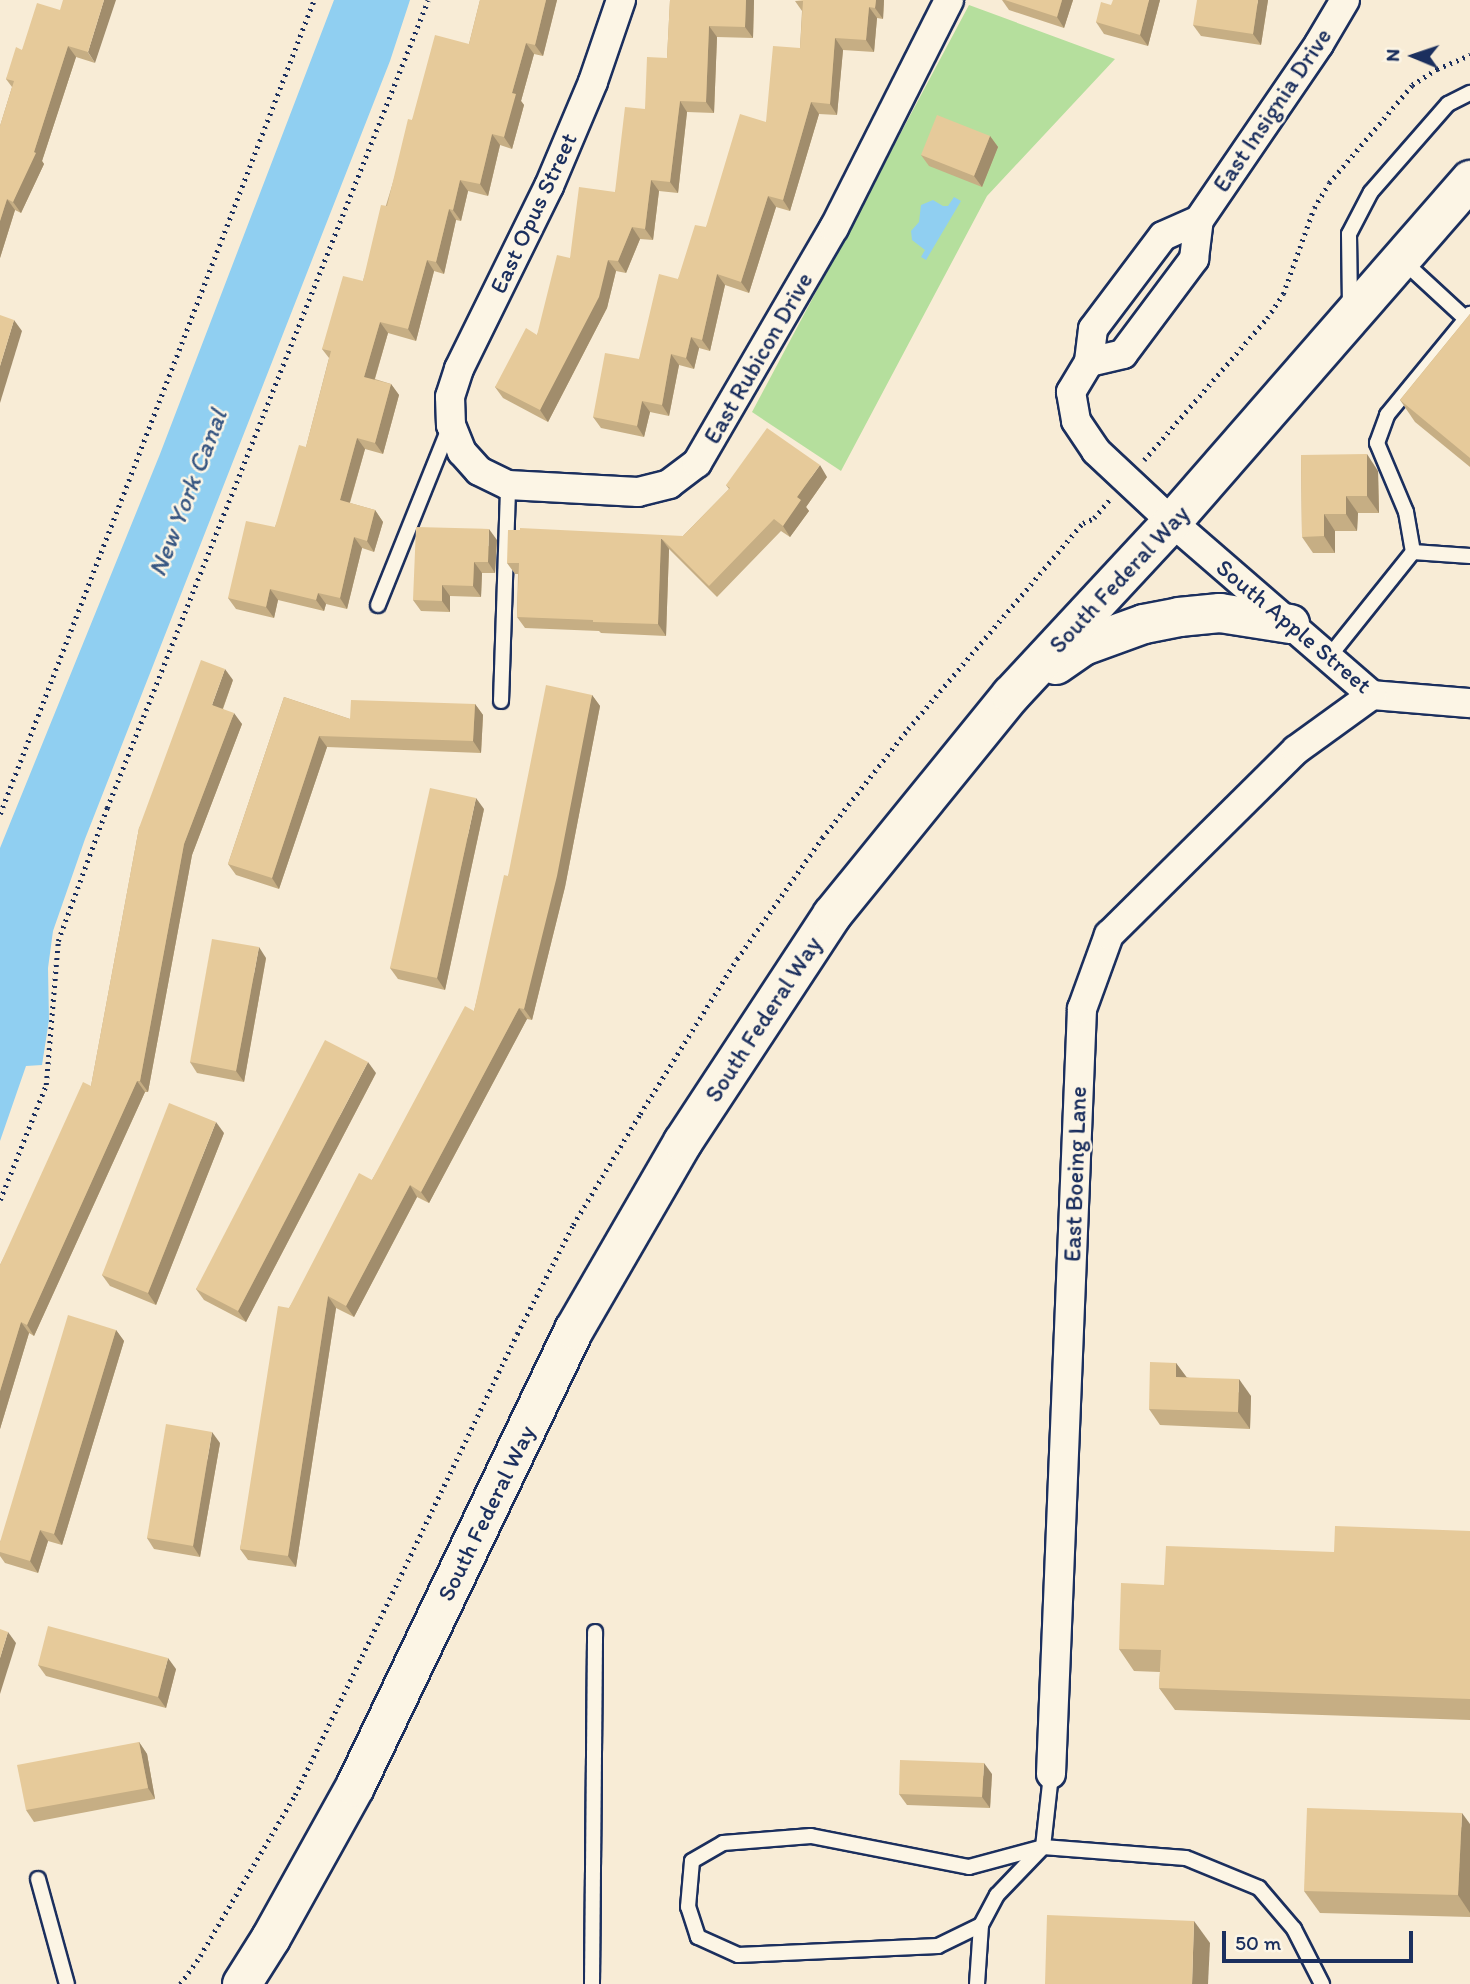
<!DOCTYPE html>
<html>
<head>
<meta charset="utf-8">
<style>
  body { margin:0 }
  #map { position:relative; width:1470px; height:1984px; overflow:hidden; background:#f8ecd6; font-family:Itim,sans-serif }
  div>[style] { position:absolute }
  [style*='--x'] { left:calc(var(--x)*1px); top:calc(var(--y)*1px); width:calc(var(--w)*1px); rotate:calc(var(--a)*1deg) }
  .green>* { inset:0; background:#b5df9d }
  .water>* { inset:0; background:#90cff1 }
  .path>* { height:4.5px; margin-top:-2.25px; transform-origin:0; background:repeating-linear-gradient(90deg,#1b2f5e 0 2px,transparent 0 7px) }
  .roads { filter:drop-shadow(2px 0 #1b2f5e) drop-shadow(-2px 0 #1b2f5e) drop-shadow(0 2px #1b2f5e) drop-shadow(0 -2px #1b2f5e) }
  .service>* { height:14px; margin:-7px; padding:0 7px; transform-origin:7px; border-radius:7px; background:#fcf5e5 }
  .minor>* { height:28px; margin:-14px; padding:0 14px; transform-origin:14px; border-radius:14px; background:#fcf5e5 }
  .secondary>* { height:38px; margin:-19px; padding:0 19px; transform-origin:19px; border-radius:19px; background:#fcf5e5 }
  .wall>* { inset:0; background:#c6ae84 }
  .shaded-wall>* { inset:0; background:#a18d6c }
  .building>* { inset:0; background:#e6ca9a }
  span { translate:-50% -50%; white-space:nowrap; text-align:center; line-height:1.15; -webkit-text-stroke:5px #fcf5e5; paint-order:stroke }
  .street-label { font-size:24px; color:#1b2f5e }
  .water-label { font-size:26px; color:#385783; font-style:italic }
  .north { position:absolute; left:1379px; top:21px; width:70px; height:70px; -webkit-text-stroke:5px #fcf5e5; paint-order:stroke; rotate:272deg; font-size:19px; font-weight:700; line-height:28px; text-align:center; color:#1b2f5e }
  .north::after { content:''; display:block; margin:auto; width:24px; height:32px; background:#1b2f5e; clip-path:polygon(50% 0,100% 100%,50% 72%,0 100%) }
  .scale { position:absolute; left:1222px; top:1931px; width:191px; height:32px; box-sizing:border-box; border:4px solid #1b2f5e; border-top:0; padding-left:9px; font-size:21px; line-height:24px; white-space:nowrap; color:#1b2f5e; -webkit-text-stroke:5px #fcf5e5; paint-order:stroke }
</style>
</head>
<body>
<div id="map">
  <div class="green">
    <i style="clip-path:polygon(969px 5px,1115px 59px,987px 196px,841px 471px,752px 412px)"></i>
  </div>
  <div class="water">
    <i style="clip-path:polygon(334px 0,410px 0,390px 61px,85px 839px,53px 931px,48px 968px,49px 1020px,42px 1065px,26px 1066px,0 1141px,0 848px,160px 454px)"></i>
    <i style="clip-path:polygon(954px 197px,961px 201px,926px 260px,921px 257px,925px 250px,912px 240px,911px 231px,919px 222px,921px 205px,933px 200px,943px 206px,948px 206px)"></i>
  </div>
  <div class="path">
    <i style="--x:1144;--y:460;--w:188;--a:-49.1"></i>
    <i style="--x:1267;--y:318;--w:29;--a:-56"></i>
    <i style="--x:1283;--y:294;--w:91;--a:-70.2"></i>
    <i style="--x:1314;--y:208;--w:29;--a:-59"></i>
    <i style="--x:1329;--y:183;--w:128;--a:-49.7"></i>
    <i style="--x:1412;--y:85;--w:30;--a:-33"></i>
    <i style="--x:1437;--y:69;--w:36;--a:-23"></i>
    <i style="--x:0;--y:814;--w:872;--a:-68.91"></i>
    <i style="--x:0;--y:1200;--w:124;--a:-68.2"></i>
    <i style="--x:46;--y:1085;--w:144;--a:-85.2"></i>
    <i style="--x:58;--y:941;--w:142;--a:-69.8"></i>
    <i style="--x:107;--y:808;--w:869;--a:-68.33"></i>
    <i style="--x:180;--y:1984;--w:34;--a:-54"></i>
    <i style="--x:200;--y:1956;--w:187;--a:-59.5"></i>
    <i style="--x:295;--y:1795;--w:512;--a:-64.29"></i>
    <i style="--x:517;--y:1334;--w:123;--a:-62.8"></i>
    <i style="--x:573;--y:1225;--w:130;--a:-58.9"></i>
    <i style="--x:640;--y:1114;--w:183;--a:-58"></i>
    <i style="--x:737;--y:959;--w:148;--a:-54.9"></i>
    <i style="--x:822;--y:838;--w:139;--a:-51.7"></i>
    <i style="--x:908;--y:729;--w:270;--a:-49.7"></i>
    <i style="--x:1083;--y:523;--w:12;--a:-24"></i>
    <i style="--x:1094;--y:518;--w:26;--a:-50"></i>
  </div>
  <div class="roads">
    <div class="service">
      <i style="--x:1402;--y:260;--w:87;--a:42.7"></i>
      <i style="--x:1350;--y:306;--w:72;--a:-90.8"></i>
      <i style="--x:1349;--y:234;--w:47;--a:-62.4"></i>
      <i style="--x:1371;--y:192;--w:117;--a:-48.8"></i>
      <i style="--x:1448;--y:104;--w:25;--a:-27"></i>
      <i style="--x:1413;--y:552;--w:57;--a:4"></i>
      <i style="--x:378;--y:605;--w:193;--a:-68.1"></i>
      <i style="--x:1328;--y:658;--w:136;--a:-51.3"></i>
      <i style="--x:1413;--y:552;--w:41;--a:-99.9"></i>
      <i style="--x:1406;--y:512;--w:75;--a:-112.8"></i>
      <i style="--x:1377;--y:443;--w:30;--a:-70"></i>
      <i style="--x:1387;--y:415;--w:131;--a:-50.6"></i>
      <i style="--x:501;--y:701;--w:216;--a:-88.1"></i>
      <i style="--x:38;--y:1879;--w:109;--a:74.6"></i>
      <i style="--x:981;--y:1925;--w:48;--a:154"></i>
      <i style="--x:938;--y:1946;--w:200;--a:177.4"></i>
      <i style="--x:738;--y:1955;--w:44;--a:-155.8"></i>
      <i style="--x:698;--y:1937;--w:32;--a:-108"></i>
      <i style="--x:688;--y:1907;--w:46;--a:-85"></i>
      <i style="--x:692;--y:1861;--w:36;--a:-30"></i>
      <i style="--x:723;--y:1843;--w:88;--a:-4.5"></i>
      <i style="--x:811;--y:1836;--w:161;--a:11.1"></i>
      <i style="--x:969;--y:1867;--w:77;--a:-15.1"></i>
      <i style="--x:1043;--y:1847;--w:143;--a:4.4"></i>
      <i style="--x:1186;--y:1858;--w:79;--a:22.3"></i>
      <i style="--x:1259;--y:1888;--w:54;--a:49.5"></i>
      <i style="--x:1294;--y:1929;--w:62;--a:63"></i>
      <i style="--x:592;--y:1984;--w:352;--a:-89.5"></i>
      <i style="--x:977;--y:1984;--w:59;--a:-86.1"></i>
      <i style="--x:981;--y:1925;--w:34;--a:-62"></i>
      <i style="--x:997;--y:1895;--w:66;--a:-46.2"></i>
      <i style="--x:1043;--y:1847;--w:73;--a:-83.7"></i>
    </div>
    <div class="minor">
      <i style="--x:621;--y:0;--w:87;--a:108.9"></i>
      <i style="--x:593;--y:82;--w:113;--a:112.9"></i>
      <i style="--x:549;--y:186;--w:204;--a:116.2"></i>
      <i style="--x:459;--y:369;--w:29;--a:108"></i>
      <i style="--x:450;--y:397;--w:28;--a:88"></i>
      <i style="--x:451;--y:425;--w:29;--a:68"></i>
      <i style="--x:462;--y:452;--w:25;--a:48"></i>
      <i style="--x:479;--y:471;--w:32;--a:26"></i>
      <i style="--x:508;--y:485;--w:130;--a:3.1"></i>
      <i style="--x:638;--y:492;--w:32;--a:-14"></i>
      <i style="--x:669;--y:484;--w:35;--a:-37"></i>
      <i style="--x:697;--y:463;--w:272;--a:-59.8"></i>
      <i style="--x:834;--y:228;--w:255;--a:-63.2"></i>
      <i style="--x:1199;--y:220;--w:213;--a:-55.7"></i>
      <i style="--x:1319;--y:44;--w:51;--a:-59.4"></i>
      <i style="--x:1089;--y:362;--w:35;--a:-13"></i>
      <i style="--x:1123;--y:354;--w:119;--a:-53.2"></i>
      <i style="--x:1194;--y:259;--w:39;--a:-83"></i>
      <i style="--x:1199;--y:220;--w:39;--a:156"></i>
      <i style="--x:1163;--y:236;--w:116;--a:127"></i>
      <i style="--x:1093;--y:329;--w:33;--a:97"></i>
      <i style="--x:1089;--y:362;--w:35;--a:121"></i>
      <i style="--x:1071;--y:392;--w:29;--a:80"></i>
      <i style="--x:1076;--y:421;--w:36;--a:56"></i>
      <i style="--x:1096;--y:451;--w:104;--a:43.1"></i>
      <i style="--x:1172;--y:522;--w:264;--a:40.9"></i>
      <i style="--x:1372;--y:695;--w:98;--a:4.7"></i>
      <i style="--x:1051;--y:1774;--w:766;--a:-87.68"></i>
      <i style="--x:1082;--y:1009;--w:79;--a:-70"></i>
      <i style="--x:1109;--y:935;--w:263;--a:-44.7"></i>
      <i style="--x:1296;--y:750;--w:94;--a:-35.9"></i>
    </div>
    <div class="secondary">
      <i style="--x:1056;--y:665;--w:33;--a:-35"></i>
      <i style="--x:1083;--y:646;--w:65;--a:-19.8"></i>
      <i style="--x:1144;--y:624;--w:36;--a:-11"></i>
      <i style="--x:1179;--y:617;--w:41;--a:-5.6"></i>
      <i style="--x:1220;--y:613;--w:71;--a:8.9"></i>
      <i style="--x:242;--y:1984;--w:54;--a:-57.8"></i>
      <i style="--x:271;--y:1938;--w:173;--a:-60.9"></i>
      <i style="--x:355;--y:1787;--w:507;--a:-64.4"></i>
      <i style="--x:574;--y:1330;--w:217;--a:-59.9"></i>
      <i style="--x:683;--y:1142;--w:272;--a:-56.7"></i>
      <i style="--x:832;--y:915;--w:284;--a:-50.9"></i>
      <i style="--x:1011;--y:695;--w:236;--a:-47.1"></i>
      <i style="--x:1172;--y:522;--w:454;--a:-48.9"></i>
    </div>
  </div>
  <div class="wall">
    <i style="clip-path:polygon(480px 0,557px 0,543px 56px,534px 54px,521px 101px,524px 105px,512px 149px,500px 145px,488px 196px,468px 191px,461px 221px,456px 220px,444px 274px,434px 271px,416px 341px,388px 333px,375px 379px,391px 384px,399px 395px,383px 454px,365px 449px,350px 503px,375px 510px,383px 522px,374px 552px,362px 548px,347px 609px,326px 604px,324px 611px,278px 600px,274px 618px,236px 609px,228px 598px,275px 527px,306px 447px,329px 358px,322px 349px,363px 281px,412px 120px,469px 44px)"></i>
    <i style="clip-path:polygon(670px 0,754px 0,753px 38px,717px 37px,714px 113px,687px 112px,678px 193px,659px 191px,653px 240px,640px 239px,626px 273px,616px 271px,607px 308px,548px 422px,503px 398px,495px 387px,537px 335px,570px 258px,615px 192px,645px 109px,667px 58px)"></i>
    <i style="clip-path:polygon(884px 0,883px 19px,877px 18px,874px 52px,843px 50px,837px 115px,819px 114px,790px 211px,776px 207px,749px 293px,725px 285px,710px 351px,699px 348px,694px 369px,679px 365px,669px 416px,650px 412px,644px 437px,601px 428px,593px 417px,639px 359px,678px 279px,706px 227px,766px 122px,800px 48px,802px 11px,795px 1px)"></i>
    <i style="clip-path:polygon(1002px 0,1073px 0,1064px 28px,1009px 10px)"></i>
    <i style="clip-path:polygon(1160px 0,1148px 46px,1104px 34px,1096px 22px,1111px 5px)"></i>
    <i style="clip-path:polygon(1268px 0,1261px 45px,1201px 36px,1193px 25px)"></i>
    <i style="clip-path:polygon(60px 10px,95px 63px,76px 57px,42px 161px,44px 164px,21px 213px,15px 210px,0 258px,0 126px,12px 87px,6px 79px,22px 50px)"></i>
    <i style="clip-path:polygon(990px 136px,998px 147px,982px 187px,929px 166px,921px 155px)"></i>
    <i style="clip-path:polygon(1470px 314px,1470px 467px,1415px 422px,1400px 400px)"></i>
    <i style="clip-path:polygon(1301px 455px,1378px 471px,1379px 513px,1358px 513px,1357px 531px,1335px 531px,1335px 553px,1313px 553px,1302px 537px)"></i>
    <i style="clip-path:polygon(827px 477px,806px 507px,809px 511px,790px 537px,781px 531px,717px 597px,669px 549px,666px 636px,601px 633px,599px 631px,525px 628px,517px 617px,518px 574px,515px 574px,507px 563px,683px 536px,729px 489px,726px 485px)"></i>
    <i style="clip-path:polygon(497px 540px,495px 573px,482px 573px,481px 597px,450px 596px,450px 612px,421px 611px,413px 600px)"></i>
    <i style="clip-path:polygon(233px 680px,223px 709px,242px 724px,192px 855px,148px 1092px,145px 1092px,34px 1336px,29px 1333px,0 1429px,0 1265px,91px 1086px,139px 828px)"></i>
    <i style="clip-path:polygon(592px 695px,600px 706px,565px 887px,532px 1020px,527px 1019px,429px 1203px,417px 1197px,354px 1317px,336px 1308px,296px 1567px,248px 1560px,240px 1549px,289px 1308px,372px 1180px,474px 1011px,508px 876px)"></i>
    <i style="clip-path:polygon(284px 697px,350px 719px,475px 704px,483px 715px,481px 753px,327px 747px,279px 889px,236px 875px,228px 864px)"></i>
    <i style="clip-path:polygon(484px 809px,445px 990px,398px 979px,390px 968px)"></i>
    <i style="clip-path:polygon(266px 958px,244px 1082px,197px 1073px,190px 1062px)"></i>
    <i style="clip-path:polygon(376px 1073px,246px 1322px,204px 1300px,196px 1289px)"></i>
    <i style="clip-path:polygon(224px 1133px,156px 1305px,110px 1286px,102px 1275px)"></i>
    <i style="clip-path:polygon(116px 1330px,124px 1341px,62px 1545px,48px 1541px,38px 1573px,5px 1563px,0 1556px,0 1542px)"></i>
    <i style="clip-path:polygon(1176px 1363px,1186px 1377px,1251px 1396px,1250px 1429px,1160px 1425px,1149px 1409px)"></i>
    <i style="clip-path:polygon(220px 1443px,200px 1557px,154px 1549px,147px 1538px)"></i>
    <i style="clip-path:polygon(1470px 1531px,1470px 1720px,1175px 1710px,1159px 1688px,1160px 1672px,1134px 1671px,1119px 1649px,1164px 1585px,1334px 1552px)"></i>
    <i style="clip-path:polygon(38px 1665px,176px 1669px,166px 1708px,46px 1676px)"></i>
    <i style="clip-path:polygon(139px 1742px,147px 1754px,155px 1799px,34px 1822px,26px 1810px)"></i>
    <i style="clip-path:polygon(992px 1774px,990px 1808px,907px 1805px,899px 1794px)"></i>
    <i style="clip-path:polygon(1470px 1824px,1470px 1917px,1320px 1913px,1304px 1891px)"></i>
  </div>
  <div class="shaded-wall">
    <i style="clip-path:polygon(104px 0,116px 0,95px 63px,88px 52px)"></i>
    <i style="clip-path:polygon(546px 0,557px 0,543px 56px,535px 45px)"></i>
    <i style="clip-path:polygon(746px 0,754px 0,753px 38px,745px 27px)"></i>
    <i style="clip-path:polygon(876px 0,884px 0,883px 19px,875px 8px)"></i>
    <i style="clip-path:polygon(1062px 0,1073px 0,1064px 28px,1057px 17px)"></i>
    <i style="clip-path:polygon(1149px 0,1160px 0,1148px 46px,1140px 35px)"></i>
    <i style="clip-path:polygon(1258px 0,1268px 0,1261px 45px,1253px 34px)"></i>
    <i style="clip-path:polygon(869px 7px,877px 18px,874px 52px,866px 40px)"></i>
    <i style="clip-path:polygon(709px 26px,717px 37px,714px 113px,706px 102px)"></i>
    <i style="clip-path:polygon(835px 38px,843px 50px,837px 115px,830px 104px)"></i>
    <i style="clip-path:polygon(526px 43px,534px 54px,521px 101px,524px 105px,512px 149px,504px 137px,512px 93px)"></i>
    <i style="clip-path:polygon(68px 46px,76px 57px,42px 161px,44px 164px,21px 213px,13px 202px,34px 152px)"></i>
    <i style="clip-path:polygon(680px 101px,687px 112px,678px 193px,670px 182px)"></i>
    <i style="clip-path:polygon(811px 102px,819px 114px,790px 211px,783px 200px)"></i>
    <i style="clip-path:polygon(492px 134px,500px 145px,488px 196px,480px 184px)"></i>
    <i style="clip-path:polygon(990px 136px,998px 147px,982px 187px,974px 176px)"></i>
    <i style="clip-path:polygon(460px 180px,468px 191px,461px 221px,453px 210px)"></i>
    <i style="clip-path:polygon(651px 180px,659px 191px,653px 240px,645px 229px)"></i>
    <i style="clip-path:polygon(768px 196px,776px 207px,749px 293px,741px 282px)"></i>
    <i style="clip-path:polygon(7px 199px,15px 210px,0 258px,0 221px)"></i>
    <i style="clip-path:polygon(449px 209px,456px 220px,444px 274px,436px 262px)"></i>
    <i style="clip-path:polygon(632px 227px,640px 239px,626px 273px,618px 261px)"></i>
    <i style="clip-path:polygon(427px 260px,434px 271px,416px 341px,408px 329px)"></i>
    <i style="clip-path:polygon(608px 260px,616px 271px,607px 308px,548px 422px,540px 410px)"></i>
    <i style="clip-path:polygon(717px 274px,725px 285px,710px 351px,702px 340px)"></i>
    <i style="clip-path:polygon(14px 320px,22px 331px,0 403px,0 366px)"></i>
    <i style="clip-path:polygon(380px 322px,388px 333px,372px 388px,364px 377px)"></i>
    <i style="clip-path:polygon(691px 337px,699px 348px,694px 369px,686px 358px)"></i>
    <i style="clip-path:polygon(671px 354px,679px 365px,669px 416px,662px 405px)"></i>
    <i style="clip-path:polygon(391px 384px,399px 395px,383px 454px,375px 443px)"></i>
    <i style="clip-path:polygon(642px 401px,650px 412px,644px 437px,637px 426px)"></i>
    <i style="clip-path:polygon(357px 438px,365px 449px,347px 512px,340px 500px)"></i>
    <i style="clip-path:polygon(1367px 454px,1378px 471px,1379px 513px,1367px 496px)"></i>
    <i style="clip-path:polygon(820px 465px,827px 477px,806px 507px,809px 511px,790px 537px,783px 526px,797px 497px)"></i>
    <i style="clip-path:polygon(1346px 496px,1358px 513px,1357px 531px,1346px 514px)"></i>
    <i style="clip-path:polygon(375px 510px,383px 522px,374px 552px,367px 541px)"></i>
    <i style="clip-path:polygon(1324px 514px,1335px 531px,1335px 553px,1324px 536px)"></i>
    <i style="clip-path:polygon(489px 529px,497px 540px,495px 573px,488px 562px)"></i>
    <i style="clip-path:polygon(354px 537px,362px 548px,347px 609px,340px 598px)"></i>
    <i style="clip-path:polygon(661px 538px,669px 549px,666px 636px,658px 624px)"></i>
    <i style="clip-path:polygon(474px 562px,482px 573px,481px 597px,473px 586px)"></i>
    <i style="clip-path:polygon(442px 585px,450px 596px,450px 612px,442px 601px)"></i>
    <i style="clip-path:polygon(270px 589px,278px 600px,274px 618px,266px 607px)"></i>
    <i style="clip-path:polygon(318px 593px,326px 604px,324px 611px,316px 600px)"></i>
    <i style="clip-path:polygon(225px 669px,233px 680px,220px 716px,212px 705px)"></i>
    <i style="clip-path:polygon(592px 695px,600px 706px,565px 887px,532px 1020px,524px 1009px)"></i>
    <i style="clip-path:polygon(475px 704px,483px 715px,481px 753px,473px 741px)"></i>
    <i style="clip-path:polygon(234px 713px,242px 724px,192px 855px,148px 1092px,140px 1081px,184px 844px)"></i>
    <i style="clip-path:polygon(319px 736px,327px 747px,279px 889px,272px 878px)"></i>
    <i style="clip-path:polygon(476px 798px,484px 809px,445px 990px,437px 978px)"></i>
    <i style="clip-path:polygon(259px 947px,266px 958px,244px 1082px,236px 1071px)"></i>
    <i style="clip-path:polygon(519px 1008px,527px 1019px,429px 1203px,421px 1192px)"></i>
    <i style="clip-path:polygon(368px 1062px,376px 1073px,246px 1322px,238px 1311px)"></i>
    <i style="clip-path:polygon(137px 1081px,145px 1092px,34px 1336px,27px 1325px)"></i>
    <i style="clip-path:polygon(216px 1122px,224px 1133px,156px 1305px,148px 1293px)"></i>
    <i style="clip-path:polygon(410px 1185px,417px 1197px,354px 1317px,346px 1306px)"></i>
    <i style="clip-path:polygon(328px 1296px,336px 1308px,296px 1567px,288px 1556px)"></i>
    <i style="clip-path:polygon(21px 1322px,29px 1333px,0 1429px,0 1391px)"></i>
    <i style="clip-path:polygon(116px 1330px,124px 1341px,62px 1545px,54px 1534px)"></i>
    <i style="clip-path:polygon(1176px 1363px,1188px 1379px,1176px 1377px)"></i>
    <i style="clip-path:polygon(1239px 1379px,1251px 1396px,1250px 1429px,1238px 1412px)"></i>
    <i style="clip-path:polygon(212px 1432px,220px 1443px,200px 1557px,193px 1546px)"></i>
    <i style="clip-path:polygon(40px 1530px,48px 1541px,38px 1573px,30px 1561px)"></i>
    <i style="clip-path:polygon(8px 1632px,16px 1643px,0 1694px,0 1658px)"></i>
    <i style="clip-path:polygon(168px 1658px,176px 1669px,166px 1708px,158px 1697px)"></i>
    <i style="clip-path:polygon(139px 1742px,147px 1754px,155px 1799px,148px 1788px)"></i>
    <i style="clip-path:polygon(984px 1763px,992px 1774px,990px 1808px,982px 1797px)"></i>
    <i style="clip-path:polygon(1462px 1813px,1470px 1824px,1470px 1913px,1458px 1895px)"></i>
    <i style="clip-path:polygon(1194px 1921px,1210px 1943px,1208px 1984px,1192px 1984px)"></i>
  </div>
  <div class="building">
    <i style="clip-path:polygon(63px 0,104px 0,88px 52px,68px 46px,34px 152px,36px 153px,13px 202px,7px 199px,0 221px,0 126px,14px 81px,6px 79px,16px 47px,22px 50px,37px 3px,60px 10px)"></i>
    <i style="clip-path:polygon(480px 0,546px 0,535px 45px,526px 43px,512px 93px,516px 94px,504px 137px,492px 134px,480px 184px,460px 180px,453px 210px,449px 209px,436px 262px,427px 260px,408px 329px,380px 322px,364px 377px,391px 384px,375px 443px,357px 438px,340px 500px,375px 510px,367px 541px,354px 537px,340px 598px,318px 593px,316px 600px,270px 589px,266px 607px,228px 598px,246px 521px,275px 527px,299px 445px,306px 447px,331px 351px,322px 349px,343px 276px,363px 281px,381px 205px,387px 206px,408px 119px,412px 120px,435px 35px,469px 44px)"></i>
    <i style="clip-path:polygon(670px 0,746px 0,745px 27px,709px 26px,706px 102px,680px 101px,670px 182px,651px 180px,645px 229px,632px 227px,618px 261px,608px 260px,599px 297px,540px 410px,495px 387px,526px 328px,537px 335px,557px 255px,570px 258px,579px 187px,615px 192px,625px 107px,645px 109px,647px 57px,667px 58px)"></i>
    <i style="clip-path:polygon(795px 0,876px 0,875px 8px,869px 7px,866px 40px,835px 38px,830px 104px,811px 102px,783px 200px,768px 196px,741px 282px,717px 274px,702px 340px,691px 337px,686px 358px,671px 354px,662px 405px,642px 401px,637px 426px,593px 417px,605px 353px,639px 359px,659px 274px,678px 279px,695px 225px,706px 227px,740px 114px,766px 122px,773px 46px,800px 48px,803px 1px)"></i>
    <i style="clip-path:polygon(1005px 0,1062px 0,1057px 17px)"></i>
    <i style="clip-path:polygon(1113px 0,1149px 0,1140px 35px,1096px 22px,1101px 2px,1111px 5px)"></i>
    <i style="clip-path:polygon(1197px 0,1258px 0,1253px 34px,1193px 25px)"></i>
    <i style="clip-path:polygon(937px 115px,990px 136px,974px 176px,921px 155px)"></i>
    <i style="clip-path:polygon(1470px 314px,1470px 458px,1400px 400px)"></i>
    <i style="clip-path:polygon(0 315px,14px 320px,0 366px)"></i>
    <i style="clip-path:polygon(767px 428px,820px 465px,797px 497px,801px 500px,783px 526px,774px 519px,709px 586px,661px 538px,658px 624px,593px 622px,593px 620px,517px 617px,519px 563px,507px 563px,508px 530px,520px 530px,520px 528px,683px 536px,730px 488px,726px 485px)"></i>
    <i style="clip-path:polygon(1367px 454px,1367px 496px,1346px 496px,1346px 514px,1324px 514px,1324px 536px,1302px 537px,1301px 455px)"></i>
    <i style="clip-path:polygon(416px 527px,489px 529px,488px 562px,474px 562px,473px 586px,442px 585px,442px 601px,413px 600px)"></i>
    <i style="clip-path:polygon(201px 660px,225px 669px,212px 705px,234px 713px,184px 844px,140px 1081px,137px 1081px,27px 1325px,21px 1322px,0 1391px,0 1265px,83px 1082px,91px 1086px,139px 828px)"></i>
    <i style="clip-path:polygon(546px 685px,592px 695px,557px 876px,524px 1009px,519px 1008px,421px 1192px,410px 1185px,346px 1306px,328px 1296px,288px 1556px,240px 1549px,278px 1306px,289px 1308px,359px 1173px,372px 1180px,465px 1006px,474px 1011px,504px 875px,508px 876px)"></i>
    <i style="clip-path:polygon(284px 697px,350px 719px,351px 700px,475px 704px,473px 741px,319px 736px,272px 878px,228px 864px)"></i>
    <i style="clip-path:polygon(430px 788px,476px 798px,437px 978px,390px 968px)"></i>
    <i style="clip-path:polygon(212px 939px,259px 947px,236px 1071px,190px 1062px)"></i>
    <i style="clip-path:polygon(325px 1040px,368px 1062px,238px 1311px,196px 1289px)"></i>
    <i style="clip-path:polygon(169px 1103px,216px 1122px,148px 1293px,102px 1275px)"></i>
    <i style="clip-path:polygon(68px 1315px,116px 1330px,54px 1534px,40px 1530px,30px 1561px,0 1552px,0 1542px)"></i>
    <i style="clip-path:polygon(1150px 1362px,1176px 1363px,1176px 1377px,1239px 1379px,1238px 1412px,1149px 1409px)"></i>
    <i style="clip-path:polygon(166px 1424px,212px 1432px,193px 1546px,147px 1538px)"></i>
    <i style="clip-path:polygon(1335px 1526px,1470px 1531px,1470px 1699px,1159px 1688px,1161px 1650px,1119px 1649px,1121px 1583px,1164px 1585px,1166px 1546px,1334px 1552px)"></i>
    <i style="clip-path:polygon(48px 1626px,168px 1658px,158px 1697px,38px 1665px)"></i>
    <i style="clip-path:polygon(0 1629px,8px 1632px,0 1658px)"></i>
    <i style="clip-path:polygon(139px 1742px,148px 1788px,26px 1810px,17px 1765px)"></i>
    <i style="clip-path:polygon(900px 1760px,984px 1763px,982px 1797px,899px 1794px)"></i>
    <i style="clip-path:polygon(1307px 1808px,1462px 1813px,1458px 1895px,1304px 1891px)"></i>
    <i style="clip-path:polygon(1047px 1915px,1194px 1921px,1192px 1984px,1045px 1984px)"></i>
  </div>
  <div class="street-label">
    <span style="left:1272px;top:110px;rotate:-56deg">East Insignia Drive</span>
    <span style="left:533px;top:213px;rotate:-65deg">East Opus Street</span>
    <span style="left:758px;top:358px;rotate:-60deg">East Rubicon Drive</span>
    <span style="left:1119px;top:579px;rotate:-47deg">South Federal Way</span>
    <span style="left:1294px;top:626px;rotate:40deg">South Apple Street</span>
    <span style="left:763px;top:1019px;rotate:-57deg">South Federal Way</span>
    <span style="left:1075px;top:1174px;rotate:-88deg">East Boeing Lane</span>
    <span style="left:486px;top:1513px;rotate:-64deg">South Federal Way</span>
  </div>
  <div class="water-label">
    <span style="left:188px;top:493px;rotate:-69deg">New York Canal</span>
  </div>
  <div class="north">N</div>
  <div class="scale">50 m</div>
</div>
</body>
</html>
